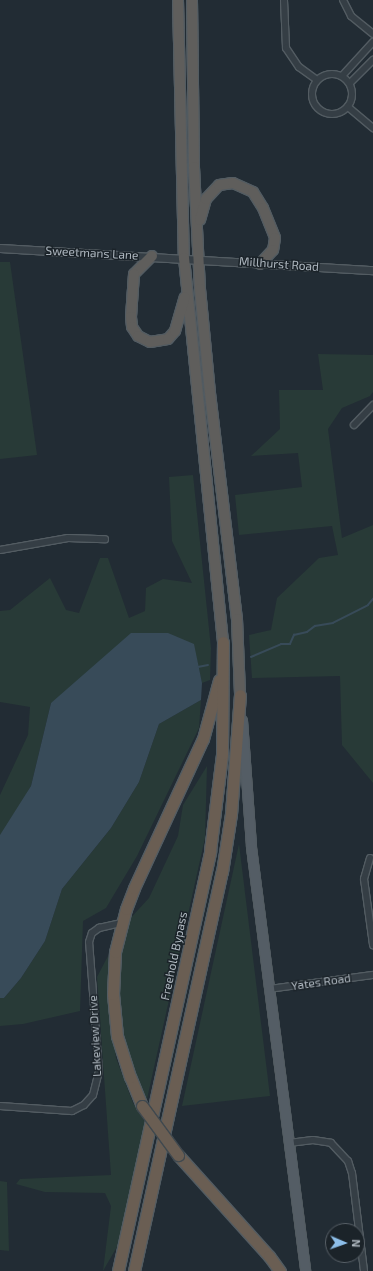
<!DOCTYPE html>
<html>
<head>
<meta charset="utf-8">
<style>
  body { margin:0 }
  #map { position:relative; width:373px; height:1271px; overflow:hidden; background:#222c34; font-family:"Exo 2",sans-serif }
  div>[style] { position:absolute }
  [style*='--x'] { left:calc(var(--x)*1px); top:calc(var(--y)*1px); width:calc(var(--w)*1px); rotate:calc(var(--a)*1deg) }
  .green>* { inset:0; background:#283a37 }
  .water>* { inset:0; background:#384b59 }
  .stream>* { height:1.5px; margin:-0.75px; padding:0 0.75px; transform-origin:0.75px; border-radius:0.75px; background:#384b59 }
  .roads { filter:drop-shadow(1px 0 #535c62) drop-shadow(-1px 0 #535c62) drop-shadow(0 1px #535c62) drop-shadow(0 -1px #535c62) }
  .minor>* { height:6px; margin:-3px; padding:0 3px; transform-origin:3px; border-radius:3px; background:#353e45 }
  .minor>.ring { margin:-3px; padding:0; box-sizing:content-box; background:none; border:6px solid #353e45; border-radius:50% }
  .tertiary>* { height:7px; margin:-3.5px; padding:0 3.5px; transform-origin:3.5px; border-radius:3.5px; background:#353e45 }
  .primary>* { height:9px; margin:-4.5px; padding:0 4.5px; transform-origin:4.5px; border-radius:4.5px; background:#545d65 }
  .trunk>* { height:10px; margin:-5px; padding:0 5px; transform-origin:5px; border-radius:5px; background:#5f5e5c }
  .motorway>* { height:11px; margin:-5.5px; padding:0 5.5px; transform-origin:5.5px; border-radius:5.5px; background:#6a5e53 }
  .bridges { filter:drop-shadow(1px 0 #40494f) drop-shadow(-1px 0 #40494f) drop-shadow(0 1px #40494f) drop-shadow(0 -1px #40494f) }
  .motorway-bridge>* { height:11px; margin:-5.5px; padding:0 5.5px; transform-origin:5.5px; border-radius:5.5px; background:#6a5e53 }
  span { translate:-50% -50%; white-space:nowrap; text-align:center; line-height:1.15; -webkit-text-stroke:3px #1b2329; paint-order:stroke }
  .street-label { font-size:12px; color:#b0b9c1 }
  .north { position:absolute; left:325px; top:1223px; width:40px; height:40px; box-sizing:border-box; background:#1b2329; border:1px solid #575f66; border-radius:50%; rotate:92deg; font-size:11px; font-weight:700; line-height:16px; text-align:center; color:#b0b9c1 }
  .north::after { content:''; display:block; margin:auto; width:14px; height:18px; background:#8dbee9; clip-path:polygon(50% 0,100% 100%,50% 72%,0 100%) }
</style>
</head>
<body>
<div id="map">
  <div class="green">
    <i style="clip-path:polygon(0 262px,10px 262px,37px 455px,0 459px)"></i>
    <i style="clip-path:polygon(318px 354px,373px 355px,373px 392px,370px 396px,342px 408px,328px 429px,342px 538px,373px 525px,373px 783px,342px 745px,340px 676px,252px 678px,249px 635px,271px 630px,277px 598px,319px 558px,338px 555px,332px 526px,239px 535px,235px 495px,302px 487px,298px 453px,251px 456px,280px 429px,279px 390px,323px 390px)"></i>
    <i style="clip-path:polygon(193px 475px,211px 648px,210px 680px,202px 683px,193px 644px,51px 703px,31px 786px,0 840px,0 795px,28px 735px,30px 707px,0 702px,0 611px,10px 610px,50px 578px,66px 610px,79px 613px,100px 558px,108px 558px,129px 618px,145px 611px,146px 588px,163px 579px,192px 583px,172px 541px,169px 477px)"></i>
    <i style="clip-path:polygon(201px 700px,199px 728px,137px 856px,106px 908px,83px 921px,80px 1011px,23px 1024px,0 1026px,0 998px,4px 998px,21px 978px,45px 941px,62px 889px,111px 828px,139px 782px,159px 724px)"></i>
    <i style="clip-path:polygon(207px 766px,205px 838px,147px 1099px,136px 1079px,120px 1025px,120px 966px,126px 923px,149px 898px,178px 836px,183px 805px)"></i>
    <i style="clip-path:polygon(239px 844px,270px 1096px,182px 1106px)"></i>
    <i style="clip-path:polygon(108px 956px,110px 1012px,116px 1058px,133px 1103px,147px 1125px,118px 1245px,103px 1271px,111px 1206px,105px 1193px,45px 1192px,16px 1184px,20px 1179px,111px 1175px,97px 977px)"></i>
    <i style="clip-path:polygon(0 1181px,7px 1182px,9px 1251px,0 1250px)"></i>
  </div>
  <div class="water">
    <i style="clip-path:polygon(131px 633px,168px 633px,194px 644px,202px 683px,201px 700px,159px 724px,139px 782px,111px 828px,62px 889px,45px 941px,21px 978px,4px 998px,0 998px,0 835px,31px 786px,51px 703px)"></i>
  </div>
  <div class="stream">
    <i style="--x:251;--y:657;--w:33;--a:-23"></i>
    <i style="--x:281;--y:644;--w:9;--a:0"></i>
    <i style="--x:290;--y:644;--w:10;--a:-66"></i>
    <i style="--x:294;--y:635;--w:13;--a:-13"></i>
    <i style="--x:307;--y:632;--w:10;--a:-37"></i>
    <i style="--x:315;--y:626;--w:18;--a:-9"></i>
    <i style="--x:333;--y:623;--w:39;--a:-27"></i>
    <i style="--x:368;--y:605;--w:8;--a:-50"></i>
    <i style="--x:198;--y:667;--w:10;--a:-11"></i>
  </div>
  <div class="roads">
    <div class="minor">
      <i style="--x:284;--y:0;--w:48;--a:87.6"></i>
      <i style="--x:286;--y:48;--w:23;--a:56"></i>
      <i style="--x:299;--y:67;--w:22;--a:36"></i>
      <i style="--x:343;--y:0;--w:18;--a:63"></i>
      <i style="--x:351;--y:16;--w:28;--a:39"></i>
      <i class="ring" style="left:312px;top:74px;width:34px;height:34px"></i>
      <i style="--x:342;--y:76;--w:46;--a:-47.6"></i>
      <i style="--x:350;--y:83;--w:33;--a:-45"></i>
      <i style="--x:348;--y:107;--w:33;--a:40"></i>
      <i style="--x:354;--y:425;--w:28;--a:-46"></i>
      <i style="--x:0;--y:550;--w:69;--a:-10"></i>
      <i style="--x:68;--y:538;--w:37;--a:2"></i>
      <i style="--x:370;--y:858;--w:22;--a:106"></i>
      <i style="--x:364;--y:879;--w:67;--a:82.2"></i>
      <i style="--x:269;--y:989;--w:105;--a:-7.7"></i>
      <i style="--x:0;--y:1106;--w:72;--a:4"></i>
      <i style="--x:72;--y:1111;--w:13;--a:-27"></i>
      <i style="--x:84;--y:1105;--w:13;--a:-48"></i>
      <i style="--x:93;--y:1095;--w:25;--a:-76"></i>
      <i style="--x:99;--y:1071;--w:129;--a:-94.4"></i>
      <i style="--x:89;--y:942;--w:9;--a:-72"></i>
      <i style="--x:92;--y:933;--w:9;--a:-36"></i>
      <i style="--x:99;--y:928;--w:23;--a:-13"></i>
      <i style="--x:289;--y:1143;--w:24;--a:-7"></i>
      <i style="--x:313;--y:1140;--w:18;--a:9"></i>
      <i style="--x:331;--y:1143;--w:25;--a:47"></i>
      <i style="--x:348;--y:1161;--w:13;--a:72"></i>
      <i style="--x:352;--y:1173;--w:99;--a:83"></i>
    </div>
    <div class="tertiary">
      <i style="--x:0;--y:248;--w:374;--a:3.4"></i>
    </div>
    <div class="primary">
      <i style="--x:242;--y:720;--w:127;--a:85.9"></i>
      <i style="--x:251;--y:847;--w:427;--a:82.7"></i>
    </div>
    <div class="trunk">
      <i style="--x:178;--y:0;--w:258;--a:88.7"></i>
      <i style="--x:184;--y:258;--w:386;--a:84.2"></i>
      <i style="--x:192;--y:0;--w:167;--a:89.3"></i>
      <i style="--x:194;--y:167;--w:122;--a:87.2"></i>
      <i style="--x:200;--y:289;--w:104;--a:84.5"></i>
      <i style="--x:210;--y:393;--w:228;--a:83.2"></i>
      <i style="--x:237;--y:619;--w:76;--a:87.7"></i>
      <i style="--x:200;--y:220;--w:22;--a:-74"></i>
      <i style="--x:206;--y:199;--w:19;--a:-47"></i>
      <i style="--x:219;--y:185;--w:14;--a:-8"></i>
      <i style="--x:233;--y:183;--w:22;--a:24"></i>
      <i style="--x:253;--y:192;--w:19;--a:58"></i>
      <i style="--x:263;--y:208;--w:32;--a:68"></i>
      <i style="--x:275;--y:238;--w:12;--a:99"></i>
      <i style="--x:273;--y:250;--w:19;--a:133"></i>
      <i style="--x:152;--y:256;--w:25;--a:135"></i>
      <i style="--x:134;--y:274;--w:43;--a:94"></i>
      <i style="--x:131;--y:317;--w:10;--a:84"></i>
      <i style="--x:132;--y:327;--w:11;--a:56"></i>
      <i style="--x:138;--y:336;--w:13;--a:27"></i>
      <i style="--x:150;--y:342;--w:18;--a:-9"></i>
      <i style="--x:168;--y:339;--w:11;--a:-49"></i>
      <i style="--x:175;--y:331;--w:35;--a:-74"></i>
    </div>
    <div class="motorway">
      <i style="--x:142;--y:1106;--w:31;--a:-112"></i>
      <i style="--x:130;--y:1077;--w:43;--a:-107.6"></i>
      <i style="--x:117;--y:1036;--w:42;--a:-95.4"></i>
      <i style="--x:113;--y:994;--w:42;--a:-87.3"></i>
      <i style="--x:115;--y:952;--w:44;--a:-75.7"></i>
      <i style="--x:126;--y:909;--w:22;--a:-69"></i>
      <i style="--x:134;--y:888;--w:164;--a:-65.2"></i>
      <i style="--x:203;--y:739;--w:61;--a:-74.8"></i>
      <i style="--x:178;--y:1155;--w:136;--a:48"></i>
      <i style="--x:269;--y:1256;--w:19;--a:54"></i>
      <i style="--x:118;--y:1271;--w:430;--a:-77.6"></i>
      <i style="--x:210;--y:851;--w:98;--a:-82.9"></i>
      <i style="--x:222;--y:754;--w:112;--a:-89.5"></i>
      <i style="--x:134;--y:1271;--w:409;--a:-77.6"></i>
      <i style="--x:222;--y:872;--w:59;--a:-81.2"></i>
      <i style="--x:231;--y:814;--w:119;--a:-85.7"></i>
    </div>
  </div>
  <div class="bridges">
    <div class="motorway-bridge">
      <i style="--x:142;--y:1106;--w:61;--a:53.7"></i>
    </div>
  </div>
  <div class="street-label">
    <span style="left:92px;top:253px;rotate:3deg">Sweetmans Lane</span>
    <span style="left:279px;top:264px;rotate:4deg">Millhurst Road</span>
    <span style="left:174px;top:956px;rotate:-78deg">Freehold Bypass</span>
    <span style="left:321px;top:982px;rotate:-8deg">Yates Road</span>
    <span style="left:95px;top:1036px;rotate:-93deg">Lakeview Drive</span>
  </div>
  <div class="north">N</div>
</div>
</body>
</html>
